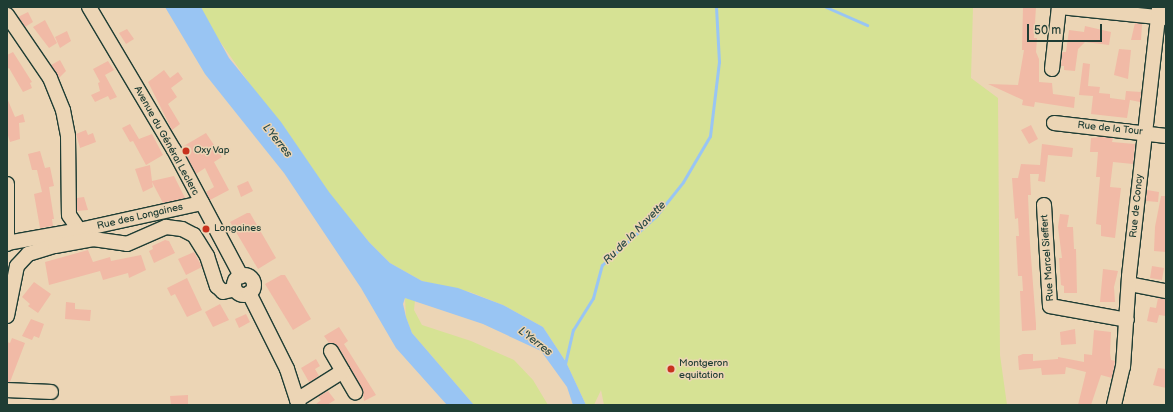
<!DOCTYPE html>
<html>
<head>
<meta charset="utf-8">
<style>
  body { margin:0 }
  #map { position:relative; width:1173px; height:412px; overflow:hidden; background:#ecd5b5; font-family:"Balsamiq Sans",sans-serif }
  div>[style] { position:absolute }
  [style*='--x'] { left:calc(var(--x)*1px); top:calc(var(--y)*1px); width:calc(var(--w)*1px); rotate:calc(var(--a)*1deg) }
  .green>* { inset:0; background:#d6e294 }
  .water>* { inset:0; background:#99c5f3 }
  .stream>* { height:3px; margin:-1.5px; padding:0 1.5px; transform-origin:1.5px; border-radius:1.5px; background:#99c5f3 }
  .building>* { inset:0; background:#f1baa6 }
  .roads { filter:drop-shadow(1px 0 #1f3d34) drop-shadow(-1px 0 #1f3d34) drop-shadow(0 1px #1f3d34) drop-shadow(0 -1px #1f3d34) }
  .minor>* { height:14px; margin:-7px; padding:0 7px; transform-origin:7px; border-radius:7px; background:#ecd5b5 }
  .minor>.ring { margin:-7px; padding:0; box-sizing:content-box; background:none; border:14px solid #ecd5b5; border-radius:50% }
  .dots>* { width:11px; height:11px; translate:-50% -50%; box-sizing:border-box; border:2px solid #ecd5b5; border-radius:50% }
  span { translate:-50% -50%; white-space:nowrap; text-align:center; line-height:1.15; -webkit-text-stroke:3px #ecd5b5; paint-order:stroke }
  .street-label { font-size:10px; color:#1f3d34 }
  .poi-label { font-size:10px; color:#1f3d34 }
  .left { translate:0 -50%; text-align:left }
  .water-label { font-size:11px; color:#2b4b47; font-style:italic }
  .frame { position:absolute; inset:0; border:8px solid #1f3d34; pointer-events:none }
  .scale { position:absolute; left:1027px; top:24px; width:75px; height:18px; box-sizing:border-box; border:2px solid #1f3d34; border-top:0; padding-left:5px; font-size:12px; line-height:14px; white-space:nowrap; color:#1f3d34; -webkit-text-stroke:3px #ecd5b5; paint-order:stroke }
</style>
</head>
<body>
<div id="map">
  <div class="green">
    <i style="clip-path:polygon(196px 7px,973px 7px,971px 78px,998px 98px,1000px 355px,1007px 405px,604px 405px,601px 390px,594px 405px,586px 405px,566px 362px,543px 327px,503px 305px,470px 292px,422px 281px,390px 263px,369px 242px,329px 193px,284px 127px,284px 133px)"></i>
    <i style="clip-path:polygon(405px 298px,415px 300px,414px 310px,422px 325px,471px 341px,514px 360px,533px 380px,548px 405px,474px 405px,412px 333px,406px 317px)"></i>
  </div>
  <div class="water">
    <i style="clip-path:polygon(165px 7px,201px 7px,229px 58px,281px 122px,329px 192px,369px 242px,390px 263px,422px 281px,458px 288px,503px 305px,543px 327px,566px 362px,586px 405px,573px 405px,567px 387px,541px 351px,483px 324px,405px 298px,403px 304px,406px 317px,412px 333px,474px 405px,447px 405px,396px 348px,361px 288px,284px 173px,205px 74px)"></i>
  </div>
  <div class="stream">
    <i style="--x:826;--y:7;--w:45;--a:23.7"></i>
    <i style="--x:565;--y:364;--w:35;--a:-77"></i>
    <i style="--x:573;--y:330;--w:38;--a:-58"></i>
    <i style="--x:593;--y:298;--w:34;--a:-75"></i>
    <i style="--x:602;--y:265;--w:73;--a:-42.2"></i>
    <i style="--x:656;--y:216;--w:43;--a:-51.5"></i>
    <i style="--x:683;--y:182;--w:53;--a:-59.6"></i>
    <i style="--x:710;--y:136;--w:75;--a:-83.1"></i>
    <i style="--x:719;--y:62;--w:55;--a:-93.1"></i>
  </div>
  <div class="building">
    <i style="clip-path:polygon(1023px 7px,1036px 7px,1034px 38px,1037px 38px,1036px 52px,1039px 59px,1039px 82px,1052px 83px,1053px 94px,1075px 97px,1074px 108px,1035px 102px,1034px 107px,1022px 105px,1023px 100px,988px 84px,1018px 85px,1024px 50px,1022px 50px)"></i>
    <i style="clip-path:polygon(28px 12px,33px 22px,25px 27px,18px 17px)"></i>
    <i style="clip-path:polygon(45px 20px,57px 43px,49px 48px,33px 27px)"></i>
    <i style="clip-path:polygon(1135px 23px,1142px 24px,1141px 40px,1131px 40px)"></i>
    <i style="clip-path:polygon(1085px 26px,1111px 32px,1109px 45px,1085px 42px,1078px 49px,1075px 71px,1064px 70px,1064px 66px,1061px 66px,1062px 52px,1066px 52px,1069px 30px,1084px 32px)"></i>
    <i style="clip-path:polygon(127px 29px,134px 39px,126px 44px,119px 33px)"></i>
    <i style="clip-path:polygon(67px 31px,71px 41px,60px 48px,55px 37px)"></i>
    <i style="clip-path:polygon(1119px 49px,1131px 50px,1128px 79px,1114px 75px)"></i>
    <i style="clip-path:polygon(13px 52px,32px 82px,30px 83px,32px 88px,23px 92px,9px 68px,7px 69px,7px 55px)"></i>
    <i style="clip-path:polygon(60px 60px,66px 71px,59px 78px,51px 65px)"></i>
    <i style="clip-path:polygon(108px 61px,114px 70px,105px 75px,117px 97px,110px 100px,108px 96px,95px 102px,91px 95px,100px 91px,98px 83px,100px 82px,93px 69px)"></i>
    <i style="clip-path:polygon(1083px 63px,1090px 64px,1088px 86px,1100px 87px,1099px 93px,1110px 94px,1110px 98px,1125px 100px,1126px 91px,1141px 92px,1140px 102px,1130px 100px,1127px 118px,1091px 114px,1093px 96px,1079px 95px)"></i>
    <i style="clip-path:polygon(164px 70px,170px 78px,178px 72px,183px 79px,171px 88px,177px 97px,168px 104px,180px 124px,172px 130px,148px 82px)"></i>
    <i style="clip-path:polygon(7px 98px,15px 117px,23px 114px,25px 122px,19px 123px,20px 139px,10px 142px,7px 132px)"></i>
    <i style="clip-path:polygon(130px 124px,139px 139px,152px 134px,163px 155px,146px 165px,133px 141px,130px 142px,122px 128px)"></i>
    <i style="clip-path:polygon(1031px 125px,1038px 139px,1029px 144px,1021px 130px)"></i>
    <i style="clip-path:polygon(86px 130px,88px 135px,93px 133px,96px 142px,80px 148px,76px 134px)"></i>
    <i style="clip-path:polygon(206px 133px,222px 157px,214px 162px,229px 190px,210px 200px,206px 192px,214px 187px,205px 168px,196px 174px,182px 147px)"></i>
    <i style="clip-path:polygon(1101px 137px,1113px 138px,1112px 142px,1135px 144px,1133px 164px,1113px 162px,1110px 187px,1121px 188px,1115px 238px,1101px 236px,1101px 225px,1096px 224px,1100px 177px,1096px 177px,1098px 152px,1090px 152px,1091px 138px)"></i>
    <i style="clip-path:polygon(1042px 144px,1073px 148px,1072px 157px,1048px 155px,1045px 182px,1038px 181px,1039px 174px,1030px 174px,1031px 195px,1028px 195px,1030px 244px,1036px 324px,1036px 330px,1022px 331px,1020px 291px,1023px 291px,1022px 276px,1018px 276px,1016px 236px,1019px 236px,1018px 218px,1015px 219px,1012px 178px,1018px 178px,1021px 164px,1040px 165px)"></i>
    <i style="clip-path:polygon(40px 151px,45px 168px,50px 167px,54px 186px,49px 187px,54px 219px,52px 219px,53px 226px,40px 228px,34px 194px,42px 192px,37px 170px,32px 170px,28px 154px)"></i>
    <i style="clip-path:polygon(150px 165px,152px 181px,174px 176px,185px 198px,163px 203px,152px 182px,153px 187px,143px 192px,135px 169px)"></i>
    <i style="clip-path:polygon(248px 181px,253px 191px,241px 197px,237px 186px)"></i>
    <i style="clip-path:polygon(1147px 190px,1159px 192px,1158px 202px,1146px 201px)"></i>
    <i style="clip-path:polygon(1161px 196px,1166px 196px,1166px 252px,1154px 251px,1155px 227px)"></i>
    <i style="clip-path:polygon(84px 197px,88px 210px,77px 211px,77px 198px)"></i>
    <i style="clip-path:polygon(247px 213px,250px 213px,276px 258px,258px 269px,230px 222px)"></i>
    <i style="clip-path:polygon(1060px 214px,1069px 215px,1067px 227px,1073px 227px,1074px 249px,1076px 249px,1077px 293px,1064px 293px,1064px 286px,1061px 285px,1059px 258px,1062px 258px,1058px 227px)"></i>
    <i style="clip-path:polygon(165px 240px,169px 241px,175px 253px,154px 263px,149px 251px,153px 249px,152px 246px)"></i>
    <i style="clip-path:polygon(88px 250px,93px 262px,110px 257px,111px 261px,141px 255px,146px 270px,129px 278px,128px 273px,103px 280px,100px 271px,49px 285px,45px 262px)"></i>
    <i style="clip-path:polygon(194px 252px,202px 267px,186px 275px,178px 259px)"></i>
    <i style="clip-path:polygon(1152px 266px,1164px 268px,1162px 280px,1150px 278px)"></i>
    <i style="clip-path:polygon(1103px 269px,1118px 271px,1114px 287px,1115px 302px,1100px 302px)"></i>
    <i style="clip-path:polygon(281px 275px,285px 275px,311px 319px,293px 330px,265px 284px)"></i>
    <i style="clip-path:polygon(187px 278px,202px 310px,187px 317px,175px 294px,171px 296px,167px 288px)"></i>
    <i style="clip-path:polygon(34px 282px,51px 294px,38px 313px,28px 306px,30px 304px,22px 297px)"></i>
    <i style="clip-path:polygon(1158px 298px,1166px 299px,1166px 316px,1159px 315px,1157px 323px,1147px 321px,1150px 307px,1156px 308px)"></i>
    <i style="clip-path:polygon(66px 302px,75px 303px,75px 309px,91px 310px,90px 321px,65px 319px)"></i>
    <i style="clip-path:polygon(220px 304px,229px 320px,213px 327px,205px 312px)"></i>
    <i style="clip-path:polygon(246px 314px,250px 322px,239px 328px,235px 319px)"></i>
    <i style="clip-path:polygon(31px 319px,44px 324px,39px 338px,34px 336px,32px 340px,22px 336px)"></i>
    <i style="clip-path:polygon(339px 327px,348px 341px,344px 344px,376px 395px,364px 401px,362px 388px,338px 347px,329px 343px,324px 336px)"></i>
    <i style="clip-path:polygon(1075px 329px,1076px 344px,1061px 345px,1060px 332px)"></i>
    <i style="clip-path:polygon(1094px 330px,1111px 332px,1110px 353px,1111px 360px,1115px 361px,1112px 378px,1101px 375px,1091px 405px,1078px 405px,1086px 372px,1066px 367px,1065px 374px,1042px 375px,1041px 368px,1019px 370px,1018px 356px,1023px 354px,1033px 354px,1033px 361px,1058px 359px,1058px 357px,1084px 362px,1084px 354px,1092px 355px)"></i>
    <i style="clip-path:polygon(12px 338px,25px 343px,10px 382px,7px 382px,7px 342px,10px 343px)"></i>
    <i style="clip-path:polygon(316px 359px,320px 366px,315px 369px,319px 376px,309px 382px,301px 368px)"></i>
    <i style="clip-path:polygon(1158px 368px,1166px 369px,1166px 388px,1153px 385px)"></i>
    <i style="clip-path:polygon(328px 391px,335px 400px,327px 405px,315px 405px,321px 400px,318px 397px)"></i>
    <i style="clip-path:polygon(188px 395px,188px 405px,171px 405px,170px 396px)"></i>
  </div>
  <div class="roads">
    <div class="minor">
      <i style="--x:89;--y:7;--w:166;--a:59.3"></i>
      <i style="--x:174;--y:150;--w:143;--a:62"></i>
      <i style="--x:1060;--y:7;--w:107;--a:5.9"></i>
      <i style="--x:7;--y:15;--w:76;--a:55.7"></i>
      <i style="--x:50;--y:78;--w:35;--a:68"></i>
      <i style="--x:63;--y:110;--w:26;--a:79"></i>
      <i style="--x:68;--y:136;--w:79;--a:89.3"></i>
      <i style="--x:69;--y:215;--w:18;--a:56"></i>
      <i style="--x:79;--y:230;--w:126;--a:-12.4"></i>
      <i style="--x:1052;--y:69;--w:62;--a:-83.6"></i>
      <i style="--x:1054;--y:123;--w:113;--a:6.6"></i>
      <i style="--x:7;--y:184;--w:60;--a:90"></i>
      <i style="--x:1044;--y:205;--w:101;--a:86.6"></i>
      <i style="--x:1050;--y:306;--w:78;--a:10.3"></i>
      <i style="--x:7;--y:243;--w:73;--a:-10.2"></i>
      <i class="ring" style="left:234px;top:275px;width:6px;height:6px"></i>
      <i style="--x:1129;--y:284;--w:38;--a:11"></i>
      <i style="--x:249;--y:293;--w:85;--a:63.4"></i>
      <i style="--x:287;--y:369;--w:38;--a:72"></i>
      <i style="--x:7;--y:316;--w:51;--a:-78.7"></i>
      <i style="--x:17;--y:266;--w:16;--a:-47"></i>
      <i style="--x:28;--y:254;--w:28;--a:-17"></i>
      <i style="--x:55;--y:246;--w:39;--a:-10"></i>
      <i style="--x:93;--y:239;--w:34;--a:8"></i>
      <i style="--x:127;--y:244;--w:43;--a:-23.6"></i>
      <i style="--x:166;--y:227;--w:16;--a:7"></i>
      <i style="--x:182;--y:229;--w:13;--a:27"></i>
      <i style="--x:194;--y:235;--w:25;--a:58"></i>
      <i style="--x:207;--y:256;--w:32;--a:72"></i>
      <i style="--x:217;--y:286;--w:8;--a:45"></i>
      <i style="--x:223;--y:292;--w:12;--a:-14"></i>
      <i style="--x:331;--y:351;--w:48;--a:59.7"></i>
      <i style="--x:7;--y:390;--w:44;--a:2.6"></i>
      <i style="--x:297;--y:400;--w:54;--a:-32.2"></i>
      <i style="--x:1114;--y:405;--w:39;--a:-77"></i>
      <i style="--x:1123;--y:367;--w:91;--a:-86.2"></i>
      <i style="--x:1129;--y:276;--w:271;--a:-83.6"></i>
    </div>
  </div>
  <div class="dots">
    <i style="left:186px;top:151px;background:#c8321e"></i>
    <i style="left:206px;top:229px;background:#c8321e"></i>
    <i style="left:671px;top:369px;background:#c8321e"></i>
  </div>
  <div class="street-label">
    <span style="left:1110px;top:129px;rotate:6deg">Rue de la Tour</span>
    <span style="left:166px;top:141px;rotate:61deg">Avenue du Général Leclerc</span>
    <span style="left:1137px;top:206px;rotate:-84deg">Rue de Concy</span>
    <span style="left:140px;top:217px;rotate:-13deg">Rue des Longaines</span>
    <span style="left:1048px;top:258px;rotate:-94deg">Rue Marcel Sieffert</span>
  </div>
  <div class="poi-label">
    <span class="left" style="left:194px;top:151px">Oxy Vap</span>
    <span class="left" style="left:214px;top:229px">Longaines</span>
    <span class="left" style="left:679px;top:369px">Montgeron<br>equitation</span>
  </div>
  <div class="water-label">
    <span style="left:277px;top:141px;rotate:51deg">L'Yerres</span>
    <span style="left:635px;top:233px;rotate:-45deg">Ru de la Navette</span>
    <span style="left:535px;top:342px;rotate:38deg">L'Yerres</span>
  </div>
  <div class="frame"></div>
  <div class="scale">50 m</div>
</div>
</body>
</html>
